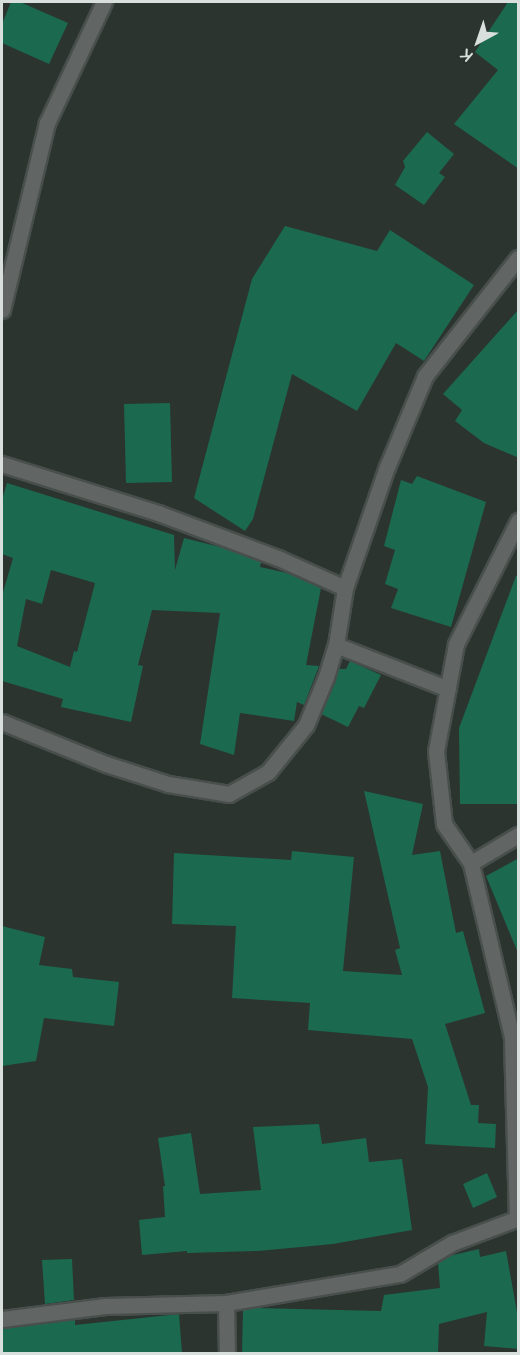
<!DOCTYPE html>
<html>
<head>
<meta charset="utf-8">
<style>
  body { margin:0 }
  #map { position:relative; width:520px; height:1355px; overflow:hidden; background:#2c3430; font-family:Quicksand,sans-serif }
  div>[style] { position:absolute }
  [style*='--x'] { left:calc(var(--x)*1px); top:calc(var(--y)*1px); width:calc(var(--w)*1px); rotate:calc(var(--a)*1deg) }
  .building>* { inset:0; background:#1b694f }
  .roads { filter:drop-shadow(2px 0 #484f4c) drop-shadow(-2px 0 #484f4c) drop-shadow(0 2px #484f4c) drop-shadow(0 -2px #484f4c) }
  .minor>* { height:15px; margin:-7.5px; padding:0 7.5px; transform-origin:7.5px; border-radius:7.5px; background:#616563 }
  span { translate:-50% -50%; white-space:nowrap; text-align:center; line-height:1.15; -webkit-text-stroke:4.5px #2c3430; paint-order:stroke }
  .frame { position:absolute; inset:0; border:3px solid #d9dfdc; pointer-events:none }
  .north { position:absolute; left:448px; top:12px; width:60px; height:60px; -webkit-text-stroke:4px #2c3430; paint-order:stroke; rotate:220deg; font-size:16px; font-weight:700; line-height:24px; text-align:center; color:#d9dfdc }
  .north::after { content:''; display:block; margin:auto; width:21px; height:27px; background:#d9dfdc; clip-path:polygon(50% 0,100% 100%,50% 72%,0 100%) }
</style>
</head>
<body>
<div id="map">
  <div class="building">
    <i style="clip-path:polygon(11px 2px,20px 2px,68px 23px,49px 64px,2px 43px,2px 24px)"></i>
    <i style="clip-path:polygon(508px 2px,519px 2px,519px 169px,454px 124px,498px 70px,475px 52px)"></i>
    <i style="clip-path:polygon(427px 132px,454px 154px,439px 173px,445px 177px,424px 205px,395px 185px,405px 167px,403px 161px)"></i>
    <i style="clip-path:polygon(285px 226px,377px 251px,390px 230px,474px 285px,424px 361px,396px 343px,357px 411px,292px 374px,253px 519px,245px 531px,194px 498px,252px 279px)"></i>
    <i style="clip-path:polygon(519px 309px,519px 458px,484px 443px,455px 421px,462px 410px,443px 394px)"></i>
    <i style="clip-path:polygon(170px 403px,172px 482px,126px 483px,124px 404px)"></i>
    <i style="clip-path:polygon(417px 476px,486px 502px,451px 627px,391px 608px,398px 589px,385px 584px,395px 550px,384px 546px,401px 480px,412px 484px)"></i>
    <i style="clip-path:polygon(evenodd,7px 483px,174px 535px,175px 570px,184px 538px,224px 548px,261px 562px,260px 567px,287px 573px,321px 588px,306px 665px,319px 666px,304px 705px,297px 702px,294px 721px,240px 713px,234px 755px,200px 744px,220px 613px,152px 610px,138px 665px,143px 666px,131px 722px,61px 707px,63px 699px,2px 681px,2px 596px,13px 558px,2px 554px,2px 500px,7px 483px,51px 570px,95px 583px,77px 652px,74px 651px,70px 667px,17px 646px,26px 599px,42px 604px,51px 570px)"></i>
    <i style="clip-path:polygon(516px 576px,519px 576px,519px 804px,460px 804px,459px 728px)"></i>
    <i style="clip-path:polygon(350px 661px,381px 675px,364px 708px,359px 706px,348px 727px,321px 714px,339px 669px,346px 669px)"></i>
    <i style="clip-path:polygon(364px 791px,423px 804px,412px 855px,440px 851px,456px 933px,463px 931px,485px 1013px,445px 1024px,471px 1105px,479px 1105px,478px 1123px,496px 1124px,495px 1148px,425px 1144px,428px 1087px,412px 1039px,308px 1030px,310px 1003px,232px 998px,236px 926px,172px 924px,174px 853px,291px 860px,292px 851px,354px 857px,343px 971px,402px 975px,395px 950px,400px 948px)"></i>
    <i style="clip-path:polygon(519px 858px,519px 953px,518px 953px,486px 876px)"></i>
    <i style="clip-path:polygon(2px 926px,45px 937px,39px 965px,72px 969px,73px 977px,119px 982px,114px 1026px,44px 1018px,36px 1061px,2px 1066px)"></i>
    <i style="clip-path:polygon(319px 1124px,322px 1144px,366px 1138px,369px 1162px,402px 1159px,412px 1230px,333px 1244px,258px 1251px,187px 1253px,187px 1251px,142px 1255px,139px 1220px,165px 1217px,163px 1186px,165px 1186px,158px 1138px,191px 1133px,200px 1194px,261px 1190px,253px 1127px)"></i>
    <i style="clip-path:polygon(487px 1173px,497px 1197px,473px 1208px,463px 1184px)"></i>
    <i style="clip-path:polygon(479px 1249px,480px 1257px,506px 1251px,519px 1323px,519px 1349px,484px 1346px,487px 1312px,439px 1324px,438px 1353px,242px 1353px,243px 1310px,256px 1308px,381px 1311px,384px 1295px,440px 1288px,438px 1263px,449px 1256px)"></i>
    <i style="clip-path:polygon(72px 1259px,74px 1300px,45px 1304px,42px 1260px)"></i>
    <i style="clip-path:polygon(179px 1314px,182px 1353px,2px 1353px,2px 1329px,75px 1320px,75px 1325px)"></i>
  </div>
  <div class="roads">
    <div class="minor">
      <i style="--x:2;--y:310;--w:192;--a:-76.5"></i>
      <i style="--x:47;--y:123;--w:134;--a:-64.8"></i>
      <i style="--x:2;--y:464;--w:164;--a:17.4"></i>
      <i style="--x:158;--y:513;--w:128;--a:20.6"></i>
      <i style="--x:278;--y:558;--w:73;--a:24.1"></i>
      <i style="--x:336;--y:645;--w:120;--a:21.4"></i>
      <i style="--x:2;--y:722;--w:112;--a:22"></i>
      <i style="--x:106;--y:764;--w:65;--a:17.9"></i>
      <i style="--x:168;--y:784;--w:62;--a:9.3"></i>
      <i style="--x:229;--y:794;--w:45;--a:-29.4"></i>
      <i style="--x:268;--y:772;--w:60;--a:-51"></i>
      <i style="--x:306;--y:725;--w:52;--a:-67.4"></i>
      <i style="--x:326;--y:677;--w:34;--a:-73"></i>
      <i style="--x:336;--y:645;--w:58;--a:-81"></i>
      <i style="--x:345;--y:588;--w:128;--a:-70.9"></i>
      <i style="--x:387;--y:467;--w:99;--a:-67.3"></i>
      <i style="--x:425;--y:376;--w:150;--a:-51.8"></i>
      <i style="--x:471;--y:863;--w:55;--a:-30.8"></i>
      <i style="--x:517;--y:1219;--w:182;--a:-91.6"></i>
      <i style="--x:512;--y:1037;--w:179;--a:-103.3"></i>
      <i style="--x:471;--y:863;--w:47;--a:-124.7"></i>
      <i style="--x:444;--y:824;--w:73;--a:-96.3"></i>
      <i style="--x:436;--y:751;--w:109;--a:-79.4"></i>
      <i style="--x:456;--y:644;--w:138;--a:-63.2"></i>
      <i style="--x:226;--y:1303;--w:51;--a:88.9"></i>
      <i style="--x:2;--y:1319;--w:104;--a:-7.2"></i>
      <i style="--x:105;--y:1306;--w:121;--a:-1.4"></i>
      <i style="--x:226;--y:1303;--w:176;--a:-9.5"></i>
      <i style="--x:400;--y:1274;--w:61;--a:-30.8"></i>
      <i style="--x:452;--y:1243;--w:71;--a:-20.7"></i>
    </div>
  </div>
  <div class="frame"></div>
  <div class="north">K</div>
</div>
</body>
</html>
